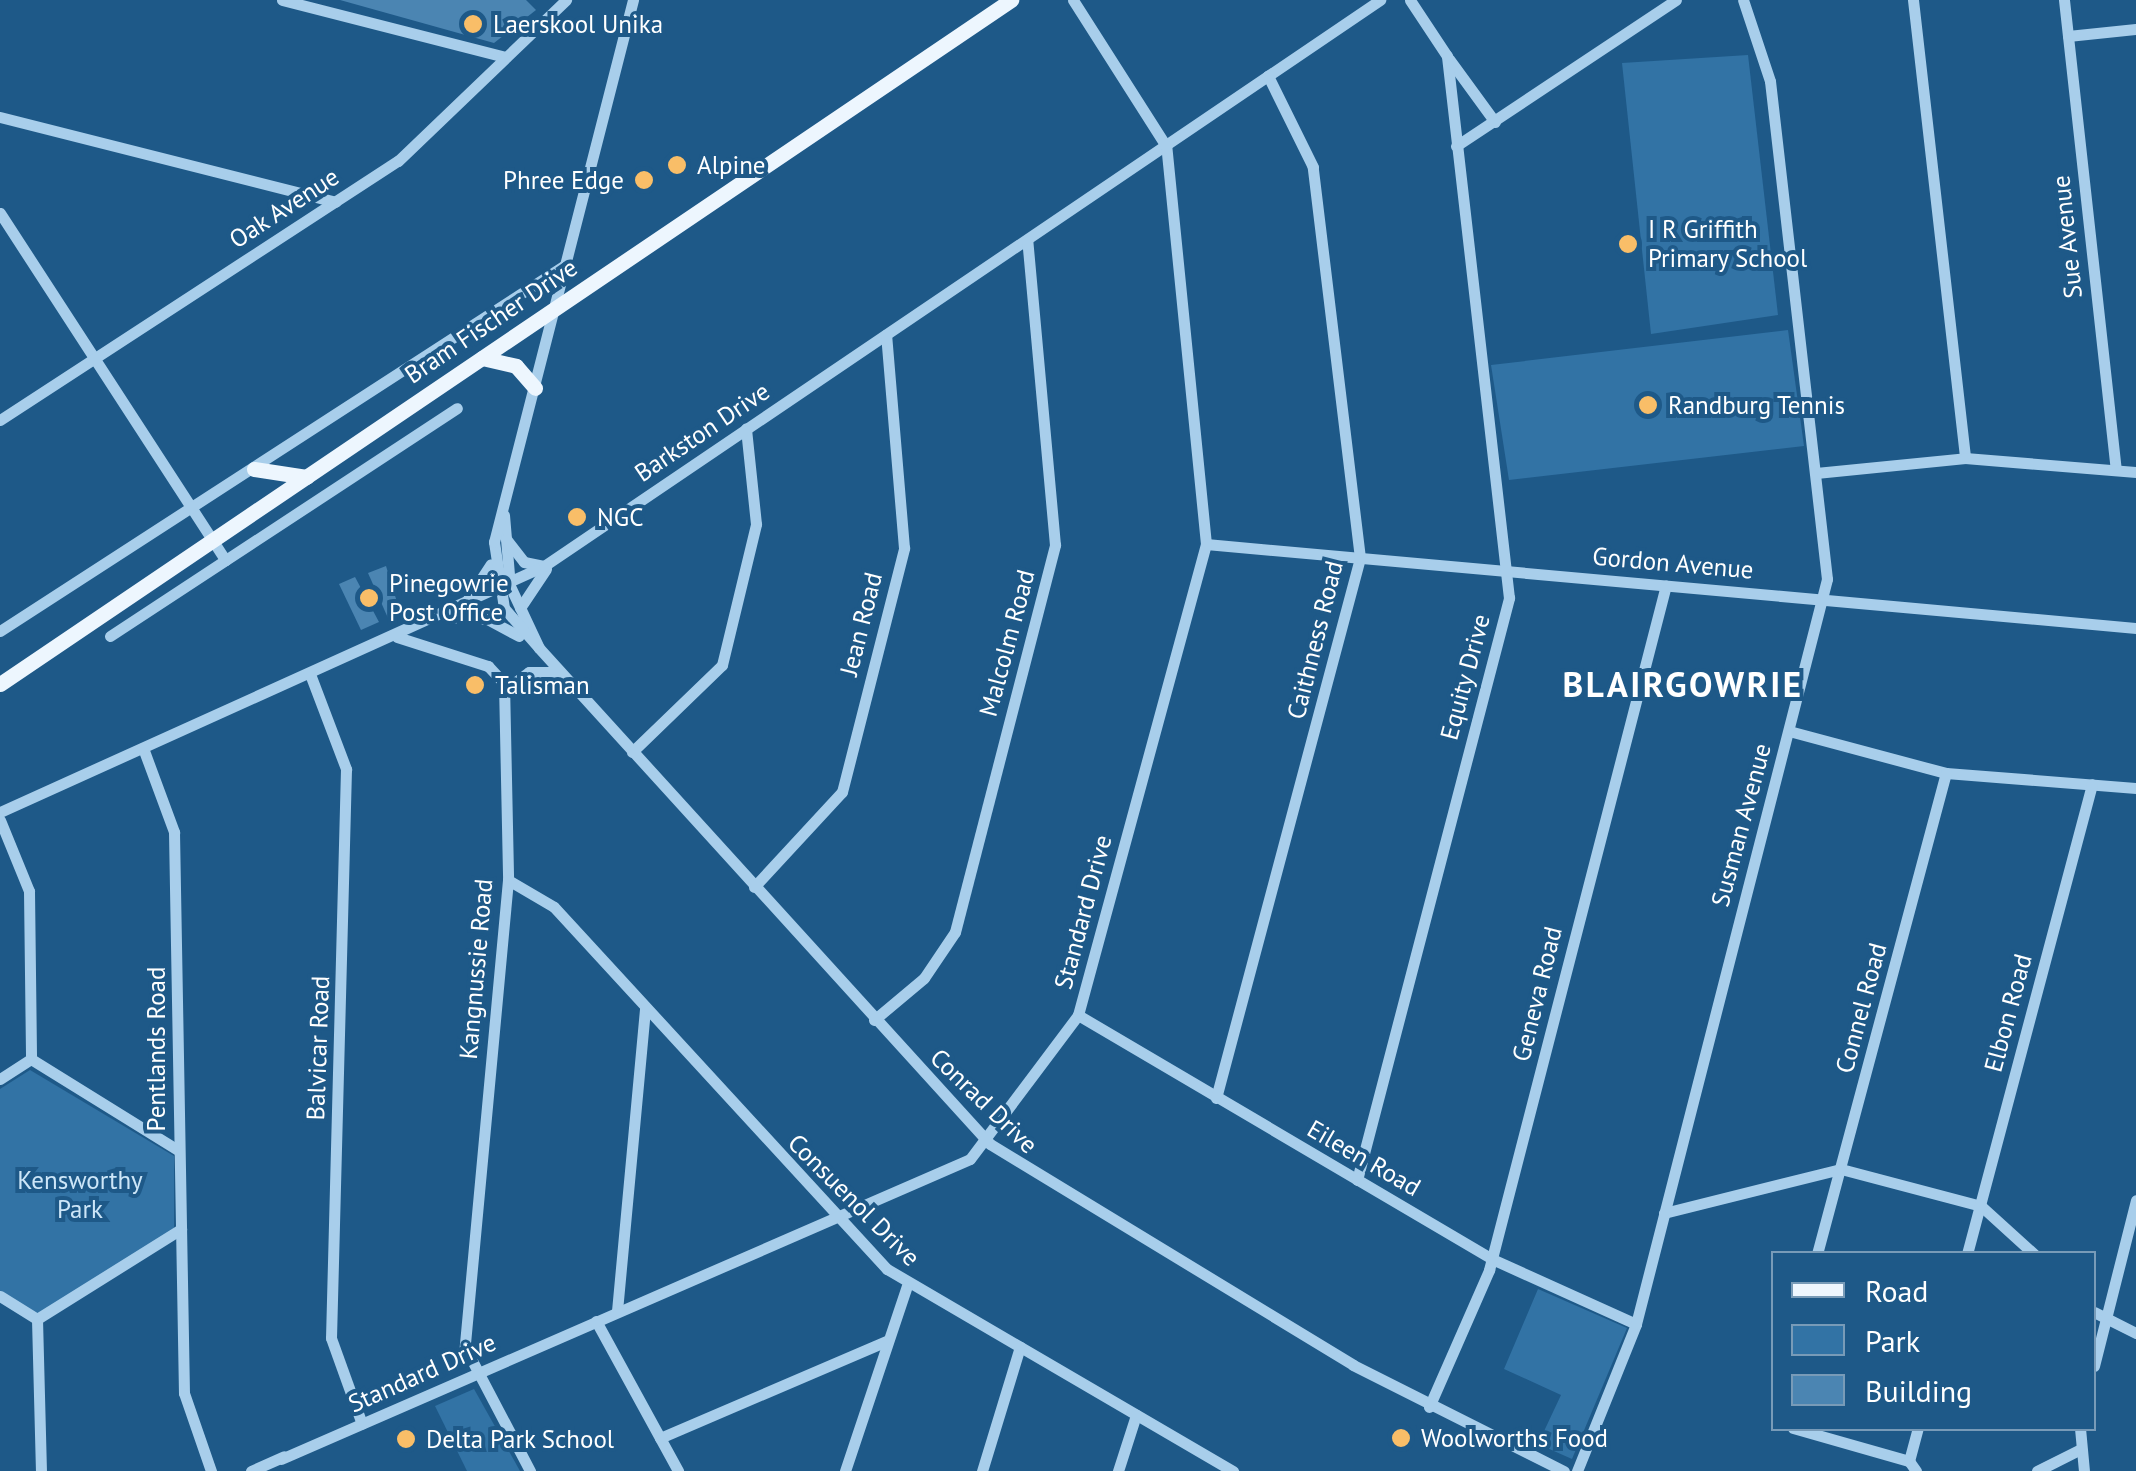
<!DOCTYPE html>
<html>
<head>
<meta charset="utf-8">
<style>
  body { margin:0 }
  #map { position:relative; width:2136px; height:1471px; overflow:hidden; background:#1e5988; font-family:"PT Sans",sans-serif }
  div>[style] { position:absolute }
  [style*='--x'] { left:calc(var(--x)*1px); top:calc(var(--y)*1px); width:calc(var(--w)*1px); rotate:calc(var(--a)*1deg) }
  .green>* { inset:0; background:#3273a5 }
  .building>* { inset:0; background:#4b85b2 }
  .minor>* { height:11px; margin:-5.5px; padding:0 5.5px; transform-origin:5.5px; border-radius:5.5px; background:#a8ceeb }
  .major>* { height:15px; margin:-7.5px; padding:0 7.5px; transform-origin:7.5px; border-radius:7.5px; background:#edf6fe }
  .dots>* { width:28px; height:28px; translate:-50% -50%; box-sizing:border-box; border:5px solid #1e5988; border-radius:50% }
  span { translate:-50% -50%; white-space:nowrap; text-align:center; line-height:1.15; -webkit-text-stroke:8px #1e5988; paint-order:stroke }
  .poi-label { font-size:25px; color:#fff }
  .left { translate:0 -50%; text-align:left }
  .right { translate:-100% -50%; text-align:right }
  .street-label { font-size:25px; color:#fff }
  .park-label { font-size:25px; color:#cde6f8 }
  .district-label { font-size:35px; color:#fff; font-weight:700; letter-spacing:2.5px }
  .legend { position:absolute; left:1771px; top:1251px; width:325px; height:180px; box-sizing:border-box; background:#1e5988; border:2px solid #789bb8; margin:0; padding:12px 18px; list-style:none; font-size:30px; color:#fff }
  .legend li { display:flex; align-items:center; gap:20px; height:50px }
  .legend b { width:50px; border:2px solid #789bb8 }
</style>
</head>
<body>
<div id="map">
  <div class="green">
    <i style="clip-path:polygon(1748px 55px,1778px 315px,1651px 334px,1622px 63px)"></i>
    <i style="clip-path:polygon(1788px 330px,1804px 446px,1509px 480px,1491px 365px)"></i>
    <i style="clip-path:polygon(30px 1070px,174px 1156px,174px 1232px,35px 1318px,0 1297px,0 1089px)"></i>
    <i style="clip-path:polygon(1538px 1289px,1627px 1328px,1572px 1459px,1538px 1444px,1561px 1395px,1504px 1369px)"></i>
    <i style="clip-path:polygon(474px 1389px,520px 1471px,467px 1471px,435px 1406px)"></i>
  </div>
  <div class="building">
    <i style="clip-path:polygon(340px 0,526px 0,536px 10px,494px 43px)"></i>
    <i style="clip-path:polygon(386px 566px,400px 612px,388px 618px,368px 573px)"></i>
    <i style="clip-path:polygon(355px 577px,379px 622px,361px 630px,339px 584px)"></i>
  </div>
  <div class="minor">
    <i style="--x:282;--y:0;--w:231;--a:14.3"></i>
    <i style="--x:1913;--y:0;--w:461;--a:83.5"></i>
    <i style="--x:2064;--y:0;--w:472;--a:83.7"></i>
    <i style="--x:2068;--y:36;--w:68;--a:-5.9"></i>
    <i style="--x:1449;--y:59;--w:78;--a:53.9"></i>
    <i style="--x:0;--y:117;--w:346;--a:14.2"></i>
    <i style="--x:1456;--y:146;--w:264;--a:-33.6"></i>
    <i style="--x:0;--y:213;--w:414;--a:57"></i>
    <i style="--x:0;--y:420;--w:475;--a:-33.1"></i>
    <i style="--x:398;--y:161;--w:233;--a:-43.8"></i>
    <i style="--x:1816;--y:473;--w:150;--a:-5.7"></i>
    <i style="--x:1965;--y:458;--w:172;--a:4.7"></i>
    <i style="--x:504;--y:515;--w:71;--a:85.2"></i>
    <i style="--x:510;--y:586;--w:68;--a:64.9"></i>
    <i style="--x:539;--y:648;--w:670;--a:47.72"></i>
    <i style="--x:990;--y:1144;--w:425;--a:31.3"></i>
    <i style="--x:1353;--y:1365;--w:236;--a:26.7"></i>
    <i style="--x:506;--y:539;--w:29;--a:52"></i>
    <i style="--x:524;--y:562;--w:20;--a:11"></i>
    <i style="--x:1206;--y:544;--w:934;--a:5.16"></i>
    <i style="--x:466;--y:602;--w:45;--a:-56.7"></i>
    <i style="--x:520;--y:608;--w:47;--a:-56.3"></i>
    <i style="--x:447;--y:617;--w:40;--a:2.9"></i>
    <i style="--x:487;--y:619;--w:36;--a:28"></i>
    <i style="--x:0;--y:631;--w:673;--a:-32.93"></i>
    <i style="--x:110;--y:636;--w:415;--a:-33.3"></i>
    <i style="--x:397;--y:637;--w:96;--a:17.7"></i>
    <i style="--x:488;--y:666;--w:23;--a:47"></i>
    <i style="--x:504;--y:683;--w:197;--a:88.8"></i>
    <i style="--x:508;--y:880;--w:469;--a:95.3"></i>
    <i style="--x:465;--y:1347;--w:140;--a:62.3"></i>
    <i style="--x:539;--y:648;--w:53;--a:-131.2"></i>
    <i style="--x:504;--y:608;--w:67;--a:-98.6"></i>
    <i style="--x:494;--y:542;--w:560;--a:-75.62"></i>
    <i style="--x:310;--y:674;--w:102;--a:69.2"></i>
    <i style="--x:346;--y:769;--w:569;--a:91.51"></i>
    <i style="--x:331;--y:1338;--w:91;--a:70.2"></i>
    <i style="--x:505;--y:690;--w:30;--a:-37"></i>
    <i style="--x:529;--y:672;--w:31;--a:0"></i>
    <i style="--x:1789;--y:731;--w:163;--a:15"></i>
    <i style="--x:1946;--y:773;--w:191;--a:4.5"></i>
    <i style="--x:143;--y:748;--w:90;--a:69.7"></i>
    <i style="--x:174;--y:832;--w:561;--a:88.98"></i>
    <i style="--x:184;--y:1393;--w:83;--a:70.9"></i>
    <i style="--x:632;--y:752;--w:125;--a:-44"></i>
    <i style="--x:722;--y:665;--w:145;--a:-76.4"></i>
    <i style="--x:756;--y:524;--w:96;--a:-96"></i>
    <i style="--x:0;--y:812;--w:597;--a:-24.33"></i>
    <i style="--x:544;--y:566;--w:1010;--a:-34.1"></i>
    <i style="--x:0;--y:820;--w:77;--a:67.8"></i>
    <i style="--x:29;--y:891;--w:168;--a:89.3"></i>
    <i style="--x:508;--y:880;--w:53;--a:30.4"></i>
    <i style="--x:554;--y:907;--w:492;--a:47.4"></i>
    <i style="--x:887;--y:1269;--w:401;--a:30.3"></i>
    <i style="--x:754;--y:887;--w:129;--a:-47.2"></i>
    <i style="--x:842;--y:792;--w:252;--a:-75.7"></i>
    <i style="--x:904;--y:548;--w:214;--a:-94.8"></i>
    <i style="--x:1078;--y:1015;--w:481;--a:30.5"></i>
    <i style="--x:1492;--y:1259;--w:158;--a:24.3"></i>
    <i style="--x:874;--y:1020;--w:65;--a:-40"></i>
    <i style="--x:924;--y:978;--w:55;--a:-56"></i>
    <i style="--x:955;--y:932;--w:400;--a:-75.5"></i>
    <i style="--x:1055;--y:545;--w:306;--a:-95.2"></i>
    <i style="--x:0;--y:1079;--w:37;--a:-33"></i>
    <i style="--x:31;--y:1059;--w:173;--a:31.8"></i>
    <i style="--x:1216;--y:1098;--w:559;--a:-75.07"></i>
    <i style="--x:1360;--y:558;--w:394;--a:-96.9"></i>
    <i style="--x:1313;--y:167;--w:102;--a:-116.3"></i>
    <i style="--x:1357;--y:1180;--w:602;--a:-75.36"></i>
    <i style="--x:1509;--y:598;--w:546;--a:-96.53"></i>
    <i style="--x:1447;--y:56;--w:67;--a:-123.5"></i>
    <i style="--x:1664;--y:1213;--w:182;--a:-14"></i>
    <i style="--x:1841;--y:1169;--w:145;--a:14.8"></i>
    <i style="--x:1981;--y:1206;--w:72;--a:42.2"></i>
    <i style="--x:1817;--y:1254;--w:498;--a:-75"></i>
    <i style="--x:1967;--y:1254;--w:486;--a:-75.1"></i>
    <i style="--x:0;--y:1296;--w:44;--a:31.9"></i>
    <i style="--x:37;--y:1319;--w:170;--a:-32"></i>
    <i style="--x:617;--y:1311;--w:304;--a:-84.7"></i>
    <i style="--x:2094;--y:1312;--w:47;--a:26.6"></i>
    <i style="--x:37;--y:1319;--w:152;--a:88.5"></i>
    <i style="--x:596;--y:1321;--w:171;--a:61.3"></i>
    <i style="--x:2094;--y:1366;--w:171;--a:-75.8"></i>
    <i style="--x:1429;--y:1407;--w:150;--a:-66.3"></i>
    <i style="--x:1489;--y:1270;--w:707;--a:-75.51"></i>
    <i style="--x:1793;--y:1428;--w:121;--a:15.9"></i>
    <i style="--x:2080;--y:1428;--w:43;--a:84.7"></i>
    <i style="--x:660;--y:1438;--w:246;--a:-23.2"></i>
    <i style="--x:281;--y:1459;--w:751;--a:-23.53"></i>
    <i style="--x:970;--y:1159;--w:180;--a:-53.1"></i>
    <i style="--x:1078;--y:1015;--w:488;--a:-74.8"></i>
    <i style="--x:1206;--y:544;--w:400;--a:-95.7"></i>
    <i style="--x:1166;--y:146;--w:173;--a:-122.5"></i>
    <i style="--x:251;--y:1471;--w:36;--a:-24"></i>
    <i style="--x:845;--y:1471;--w:195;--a:-71.5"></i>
    <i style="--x:982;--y:1471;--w:130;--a:-73"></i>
    <i style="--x:1118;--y:1471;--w:59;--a:-72.2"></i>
    <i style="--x:1577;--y:1471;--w:158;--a:-68.1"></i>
    <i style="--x:1636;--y:1324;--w:769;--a:-75.62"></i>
    <i style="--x:1827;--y:579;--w:501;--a:-96.53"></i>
    <i style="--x:1770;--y:81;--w:85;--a:-108.4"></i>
    <i style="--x:1916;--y:1471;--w:12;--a:-125"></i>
    <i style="--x:1909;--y:1461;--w:34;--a:-75"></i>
    <i style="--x:2037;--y:1471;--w:47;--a:-26.6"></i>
  </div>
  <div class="major">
    <i style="--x:482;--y:358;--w:35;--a:13"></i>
    <i style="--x:516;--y:366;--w:29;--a:49"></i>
    <i style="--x:254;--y:469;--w:53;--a:8.7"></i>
    <i style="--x:0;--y:684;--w:1221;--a:-34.08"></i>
  </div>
  <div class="dots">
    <i style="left:473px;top:24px;background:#f9be68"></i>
    <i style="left:677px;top:165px;background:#f9be68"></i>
    <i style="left:644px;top:180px;background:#f9be68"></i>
    <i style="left:1628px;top:244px;background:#f9be68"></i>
    <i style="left:1648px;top:405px;background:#f9be68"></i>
    <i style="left:577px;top:517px;background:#f9be68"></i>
    <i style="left:369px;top:598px;background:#f9be68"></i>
    <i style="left:475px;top:685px;background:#f9be68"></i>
    <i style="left:1401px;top:1438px;background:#f9be68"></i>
    <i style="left:406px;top:1439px;background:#f9be68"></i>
  </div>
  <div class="poi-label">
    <span class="left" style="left:493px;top:24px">Laerskool Unika</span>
    <span class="left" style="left:697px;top:165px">Alpine</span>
    <span class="right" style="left:624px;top:180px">Phree Edge</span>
    <span class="left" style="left:1648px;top:244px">I R Griffith<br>Primary School</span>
    <span class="left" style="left:1668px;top:405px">Randburg Tennis</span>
    <span class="left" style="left:597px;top:517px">NGC</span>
    <span class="left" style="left:389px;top:598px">Pinegowrie<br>Post Office</span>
    <span class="left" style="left:495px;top:685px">Talisman</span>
    <span class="left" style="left:1421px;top:1438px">Woolworths Food</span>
    <span class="left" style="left:426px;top:1439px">Delta Park School</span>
  </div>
  <div class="street-label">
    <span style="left:284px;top:208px;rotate:-33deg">Oak Avenue</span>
    <span style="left:2067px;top:237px;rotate:-96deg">Sue Avenue</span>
    <span style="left:491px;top:321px;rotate:-34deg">Bram Fischer Drive</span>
    <span style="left:702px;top:432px;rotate:-34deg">Barkston Drive</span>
    <span style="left:1673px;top:563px;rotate:5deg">Gordon Avenue</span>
    <span style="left:861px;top:624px;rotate:-76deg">Jean Road</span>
    <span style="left:1315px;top:640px;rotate:-76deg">Caithness Road</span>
    <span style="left:1007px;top:643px;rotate:-75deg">Malcolm Road</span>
    <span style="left:1465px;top:677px;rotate:-75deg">Equity Drive</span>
    <span style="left:1741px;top:825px;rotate:-75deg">Susman Avenue</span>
    <span style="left:1083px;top:912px;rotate:-75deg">Standard Drive</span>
    <span style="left:476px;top:969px;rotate:-85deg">Kangnussie Road</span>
    <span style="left:1537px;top:994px;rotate:-76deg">Geneva Road</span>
    <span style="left:1861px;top:1008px;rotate:-75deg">Connel Road</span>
    <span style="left:2008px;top:1013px;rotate:-75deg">Elbon Road</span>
    <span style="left:318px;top:1048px;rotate:-88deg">Balvicar Road</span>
    <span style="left:156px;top:1049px;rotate:-90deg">Pentlands Road</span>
    <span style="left:984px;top:1101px;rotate:44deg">Conrad Drive</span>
    <span style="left:1364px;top:1158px;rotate:30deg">Eileen Road</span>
    <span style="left:854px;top:1200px;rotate:45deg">Consuenol Drive</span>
    <span style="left:422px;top:1373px;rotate:-24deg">Standard Drive</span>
  </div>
  <div class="park-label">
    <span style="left:80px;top:1195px">Kensworthy<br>Park</span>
  </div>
  <div class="district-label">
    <span style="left:1683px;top:684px">BLAIRGOWRIE</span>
  </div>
  <ul class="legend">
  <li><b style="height:12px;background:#edf6fe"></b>Road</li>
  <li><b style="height:28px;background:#3273a5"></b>Park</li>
  <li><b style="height:28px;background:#4b85b2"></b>Building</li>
  </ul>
</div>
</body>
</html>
